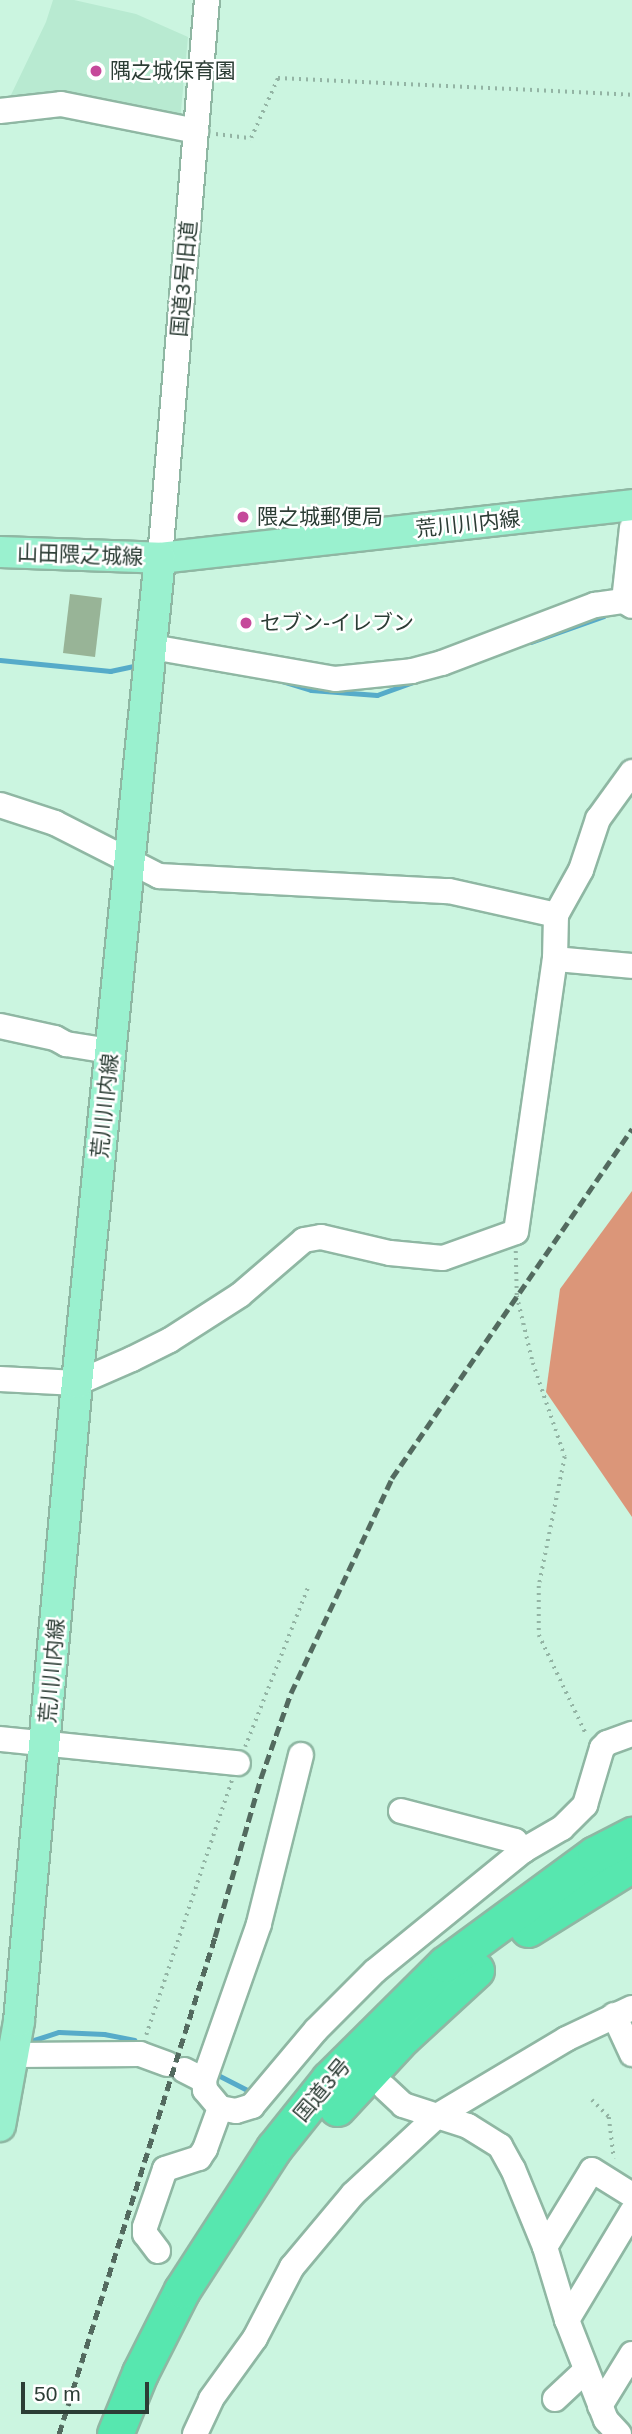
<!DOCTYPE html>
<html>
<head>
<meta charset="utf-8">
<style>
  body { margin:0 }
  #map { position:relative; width:632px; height:2434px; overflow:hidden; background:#cbf5e0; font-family:Arial,"Noto Sans JP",sans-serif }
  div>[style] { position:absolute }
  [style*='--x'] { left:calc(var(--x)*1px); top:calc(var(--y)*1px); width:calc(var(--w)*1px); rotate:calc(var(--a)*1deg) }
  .built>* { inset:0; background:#b8ead1 }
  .forest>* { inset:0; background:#db9679 }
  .stream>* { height:5px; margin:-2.5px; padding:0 2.5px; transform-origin:2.5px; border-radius:2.5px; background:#56abc9 }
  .building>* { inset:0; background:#98b497 }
  .path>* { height:3.5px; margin-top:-1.75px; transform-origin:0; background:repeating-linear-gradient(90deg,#93b4a4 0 2px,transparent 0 7px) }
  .roads { filter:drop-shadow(2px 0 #8fb7a3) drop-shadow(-2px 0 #8fb7a3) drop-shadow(0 2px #8fb7a3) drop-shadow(0 -2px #8fb7a3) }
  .minor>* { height:24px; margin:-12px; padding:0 12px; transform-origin:12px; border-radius:12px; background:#fff }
  .major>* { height:30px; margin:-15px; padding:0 15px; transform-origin:15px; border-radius:15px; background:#9af1cf }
  .highway>* { height:35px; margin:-17.5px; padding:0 17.5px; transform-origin:17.5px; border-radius:17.5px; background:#57e7af }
  .rail>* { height:5px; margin-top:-2.5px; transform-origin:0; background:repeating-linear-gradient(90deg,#536a5f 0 10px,transparent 0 15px) }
  .dots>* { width:19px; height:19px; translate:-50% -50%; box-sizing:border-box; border:4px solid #fff; border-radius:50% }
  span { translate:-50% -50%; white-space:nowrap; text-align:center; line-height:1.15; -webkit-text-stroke:5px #fff; paint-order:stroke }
  .poi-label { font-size:21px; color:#2c3d35 }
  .left { translate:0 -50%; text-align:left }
  .street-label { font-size:21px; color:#2c3d35 }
  .scale { position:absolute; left:21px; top:2382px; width:128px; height:32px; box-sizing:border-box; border:4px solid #2c3d35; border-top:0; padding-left:9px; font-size:21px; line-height:24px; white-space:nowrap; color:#2c3d35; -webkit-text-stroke:5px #fff; paint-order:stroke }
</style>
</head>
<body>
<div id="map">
  <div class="built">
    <i style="clip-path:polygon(53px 0,74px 0,136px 14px,188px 37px,180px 121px,11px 101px,10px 97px,46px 22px)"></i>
  </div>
  <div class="forest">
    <i style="clip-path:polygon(632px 1191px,632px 1517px,546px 1392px,560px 1289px)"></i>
  </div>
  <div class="stream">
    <i style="--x:531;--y:642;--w:77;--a:-19.6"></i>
    <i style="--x:0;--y:660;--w:111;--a:5.7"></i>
    <i style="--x:110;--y:671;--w:29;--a:-12"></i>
    <i style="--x:282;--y:681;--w:30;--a:17"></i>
    <i style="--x:311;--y:690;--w:66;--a:4.3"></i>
    <i style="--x:377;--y:695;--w:37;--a:-20"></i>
    <i style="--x:34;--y:2040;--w:26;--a:-18"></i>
    <i style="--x:59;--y:2032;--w:45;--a:2.5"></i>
    <i style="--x:104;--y:2034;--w:31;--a:11"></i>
    <i style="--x:212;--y:2072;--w:46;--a:27.1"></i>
  </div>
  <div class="building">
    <i style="clip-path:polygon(70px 594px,102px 598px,95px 657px,63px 653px)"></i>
  </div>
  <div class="path">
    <i style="--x:216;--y:134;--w:35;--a:7"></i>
    <i style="--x:251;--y:138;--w:66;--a:-65.8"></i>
    <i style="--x:278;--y:78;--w:354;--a:2.7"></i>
    <i style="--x:516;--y:1251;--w:45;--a:88.7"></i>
    <i style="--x:517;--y:1296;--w:69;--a:76.6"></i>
    <i style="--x:533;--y:1363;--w:99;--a:71.2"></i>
    <i style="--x:565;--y:1457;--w:132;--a:101.4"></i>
    <i style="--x:539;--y:1586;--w:49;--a:90"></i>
    <i style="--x:539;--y:1635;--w:110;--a:64.6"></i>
    <i style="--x:245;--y:1747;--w:172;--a:-68.5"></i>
    <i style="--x:146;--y:2035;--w:269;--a:-71.4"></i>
    <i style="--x:592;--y:2100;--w:24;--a:45"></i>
    <i style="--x:609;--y:2117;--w:42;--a:83.2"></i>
  </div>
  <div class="roads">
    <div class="minor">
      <i style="--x:0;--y:111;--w:61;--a:-6.5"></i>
      <i style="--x:61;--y:104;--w:138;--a:11.3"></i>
      <i style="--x:160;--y:558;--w:560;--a:-85.19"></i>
      <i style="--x:624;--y:601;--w:74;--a:-83.8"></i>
      <i style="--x:152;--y:647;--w:186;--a:9.9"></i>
      <i style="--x:335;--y:679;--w:77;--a:-5.9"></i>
      <i style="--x:412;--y:671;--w:31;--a:-15"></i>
      <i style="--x:442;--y:663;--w:164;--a:-20.8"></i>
      <i style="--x:595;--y:605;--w:29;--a:-8"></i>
      <i style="--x:624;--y:601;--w:9;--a:32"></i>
      <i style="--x:0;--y:805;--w:58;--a:18.1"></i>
      <i style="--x:55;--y:823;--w:117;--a:27"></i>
      <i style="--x:159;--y:876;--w:290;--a:3"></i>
      <i style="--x:449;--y:891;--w:110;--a:12.6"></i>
      <i style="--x:555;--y:959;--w:77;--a:5.2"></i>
      <i style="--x:0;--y:1026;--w:56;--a:12.3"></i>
      <i style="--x:55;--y:1038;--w:13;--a:29"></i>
      <i style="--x:66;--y:1044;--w:45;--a:9"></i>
      <i style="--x:0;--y:1379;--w:77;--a:3"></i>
      <i style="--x:77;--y:1383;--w:60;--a:-23.6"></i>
      <i style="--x:132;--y:1359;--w:42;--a:-26.6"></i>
      <i style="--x:170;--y:1340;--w:83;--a:-32.7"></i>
      <i style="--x:240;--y:1295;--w:84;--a:-40.7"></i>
      <i style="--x:304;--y:1240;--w:17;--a:-10"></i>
      <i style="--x:321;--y:1237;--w:71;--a:13.1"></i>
      <i style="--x:390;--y:1253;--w:53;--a:5.4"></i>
      <i style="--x:443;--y:1258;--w:77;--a:-19.6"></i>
      <i style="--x:516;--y:1232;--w:276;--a:-81.9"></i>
      <i style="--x:555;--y:959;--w:44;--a:-88.7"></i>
      <i style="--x:556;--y:915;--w:51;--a:-60.9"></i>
      <i style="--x:581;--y:870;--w:54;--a:-71.6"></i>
      <i style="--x:598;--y:819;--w:58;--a:-54.1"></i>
      <i style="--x:0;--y:1739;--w:239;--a:5.8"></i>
      <i style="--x:301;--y:1755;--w:174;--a:104"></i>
      <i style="--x:259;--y:1924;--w:165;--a:109.4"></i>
      <i style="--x:204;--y:2080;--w:10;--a:84"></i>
      <i style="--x:205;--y:2090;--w:23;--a:50"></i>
      <i style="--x:220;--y:2108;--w:16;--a:11"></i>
      <i style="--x:236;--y:2111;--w:17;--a:-17"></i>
      <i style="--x:252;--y:2106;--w:99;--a:-49.9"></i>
      <i style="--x:316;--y:2030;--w:83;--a:-45"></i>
      <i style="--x:375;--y:1971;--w:192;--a:-39.1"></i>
      <i style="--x:524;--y:1850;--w:44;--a:-30.1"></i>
      <i style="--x:562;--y:1828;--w:33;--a:-45"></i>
      <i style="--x:585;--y:1805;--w:59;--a:-73.4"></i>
      <i style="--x:602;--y:1748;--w:7;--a:-45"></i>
      <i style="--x:607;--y:1743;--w:27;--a:-20"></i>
      <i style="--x:401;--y:1811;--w:118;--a:14.7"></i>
      <i style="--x:515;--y:1841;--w:13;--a:45"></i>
      <i style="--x:614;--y:2015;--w:43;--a:65.2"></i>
      <i style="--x:15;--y:2055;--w:125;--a:-0.5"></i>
      <i style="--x:140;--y:2054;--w:29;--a:20"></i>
      <i style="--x:184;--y:2070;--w:22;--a:27"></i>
      <i style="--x:385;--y:2088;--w:25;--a:43"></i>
      <i style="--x:403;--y:2105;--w:68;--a:17.9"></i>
      <i style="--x:468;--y:2126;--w:38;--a:32"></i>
      <i style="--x:500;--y:2146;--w:26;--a:61"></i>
      <i style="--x:513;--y:2169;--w:84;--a:67.7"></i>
      <i style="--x:545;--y:2247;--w:76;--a:73.2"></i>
      <i style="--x:567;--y:2320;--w:107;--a:68.7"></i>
      <i style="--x:606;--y:2420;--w:19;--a:47"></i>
      <i style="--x:545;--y:2247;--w:90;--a:-58.6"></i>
      <i style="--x:592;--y:2170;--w:47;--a:32"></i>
      <i style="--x:158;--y:2251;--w:21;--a:-127"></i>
      <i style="--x:145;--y:2234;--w:7;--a:-90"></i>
      <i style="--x:145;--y:2227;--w:61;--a:-71"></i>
      <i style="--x:165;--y:2169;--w:36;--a:-18"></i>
      <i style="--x:199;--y:2158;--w:11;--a:-56"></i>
      <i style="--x:205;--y:2149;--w:44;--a:-69.9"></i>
      <i style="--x:567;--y:2320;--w:126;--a:-59"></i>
      <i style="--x:555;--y:2399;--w:41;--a:-43"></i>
      <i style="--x:600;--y:2406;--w:61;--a:-58.4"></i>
      <i style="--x:195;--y:2434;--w:38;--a:-65"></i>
      <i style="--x:211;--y:2399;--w:75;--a:-54.2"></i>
      <i style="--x:255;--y:2338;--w:80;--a:-62.5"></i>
      <i style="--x:292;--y:2267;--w:95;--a:-50.1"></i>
      <i style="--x:353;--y:2194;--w:115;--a:-42.9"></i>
      <i style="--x:437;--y:2116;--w:150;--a:-30.8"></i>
      <i style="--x:566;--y:2039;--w:73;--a:-25.2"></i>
    </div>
    <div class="major">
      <i style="--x:0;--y:552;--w:160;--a:2.1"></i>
      <i style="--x:160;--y:558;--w:475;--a:-6.4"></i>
      <i style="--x:0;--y:2126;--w:107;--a:-79.7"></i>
      <i style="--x:19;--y:2021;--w:641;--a:-84.81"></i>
      <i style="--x:77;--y:1383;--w:829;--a:-84.26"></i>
    </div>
    <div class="highway">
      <i style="--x:528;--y:1929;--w:123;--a:-32"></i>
      <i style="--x:337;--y:2108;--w:97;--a:-47.1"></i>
      <i style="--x:403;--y:2037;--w:99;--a:-42.5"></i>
      <i style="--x:115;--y:2434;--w:66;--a:-67.7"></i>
      <i style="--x:140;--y:2373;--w:93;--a:-63.2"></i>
      <i style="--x:182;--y:2290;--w:169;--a:-57.1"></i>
      <i style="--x:274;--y:2148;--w:88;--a:-51.4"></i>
      <i style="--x:329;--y:2079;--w:163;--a:-44.8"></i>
      <i style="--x:445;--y:1964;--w:186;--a:-36.3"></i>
      <i style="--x:595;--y:1854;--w:42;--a:-27.2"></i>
    </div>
  </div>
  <div class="rail">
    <i style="--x:59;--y:2434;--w:521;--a:-72.57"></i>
    <i style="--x:215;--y:1937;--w:166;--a:-73.9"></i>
    <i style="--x:261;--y:1778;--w:90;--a:-70.6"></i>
    <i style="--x:291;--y:1693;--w:238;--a:-64.8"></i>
    <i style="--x:392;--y:1478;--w:424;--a:-55.5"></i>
  </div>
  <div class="dots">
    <i style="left:96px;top:71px;background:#c5499a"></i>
    <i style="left:243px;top:517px;background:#c5499a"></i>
    <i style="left:246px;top:623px;background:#c5499a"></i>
  </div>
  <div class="poi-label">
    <span class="left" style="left:110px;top:71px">隅之城保育園</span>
    <span class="left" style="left:257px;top:517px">隈之城郵便局</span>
    <span class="left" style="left:260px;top:623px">セブン-イレブン</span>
  </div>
  <div class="street-label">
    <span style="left:184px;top:279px;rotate:-85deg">国道3号旧道</span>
    <span style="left:468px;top:524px;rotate:-6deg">荒川川内線</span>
    <span style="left:80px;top:555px;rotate:2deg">山田隈之城線</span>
    <span style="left:105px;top:1106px;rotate:-84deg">荒川川内線</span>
    <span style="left:52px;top:1671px;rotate:-85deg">荒川川内線</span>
    <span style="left:322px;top:2090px;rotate:-50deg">国道3号</span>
  </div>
  <div class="scale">50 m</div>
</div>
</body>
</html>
